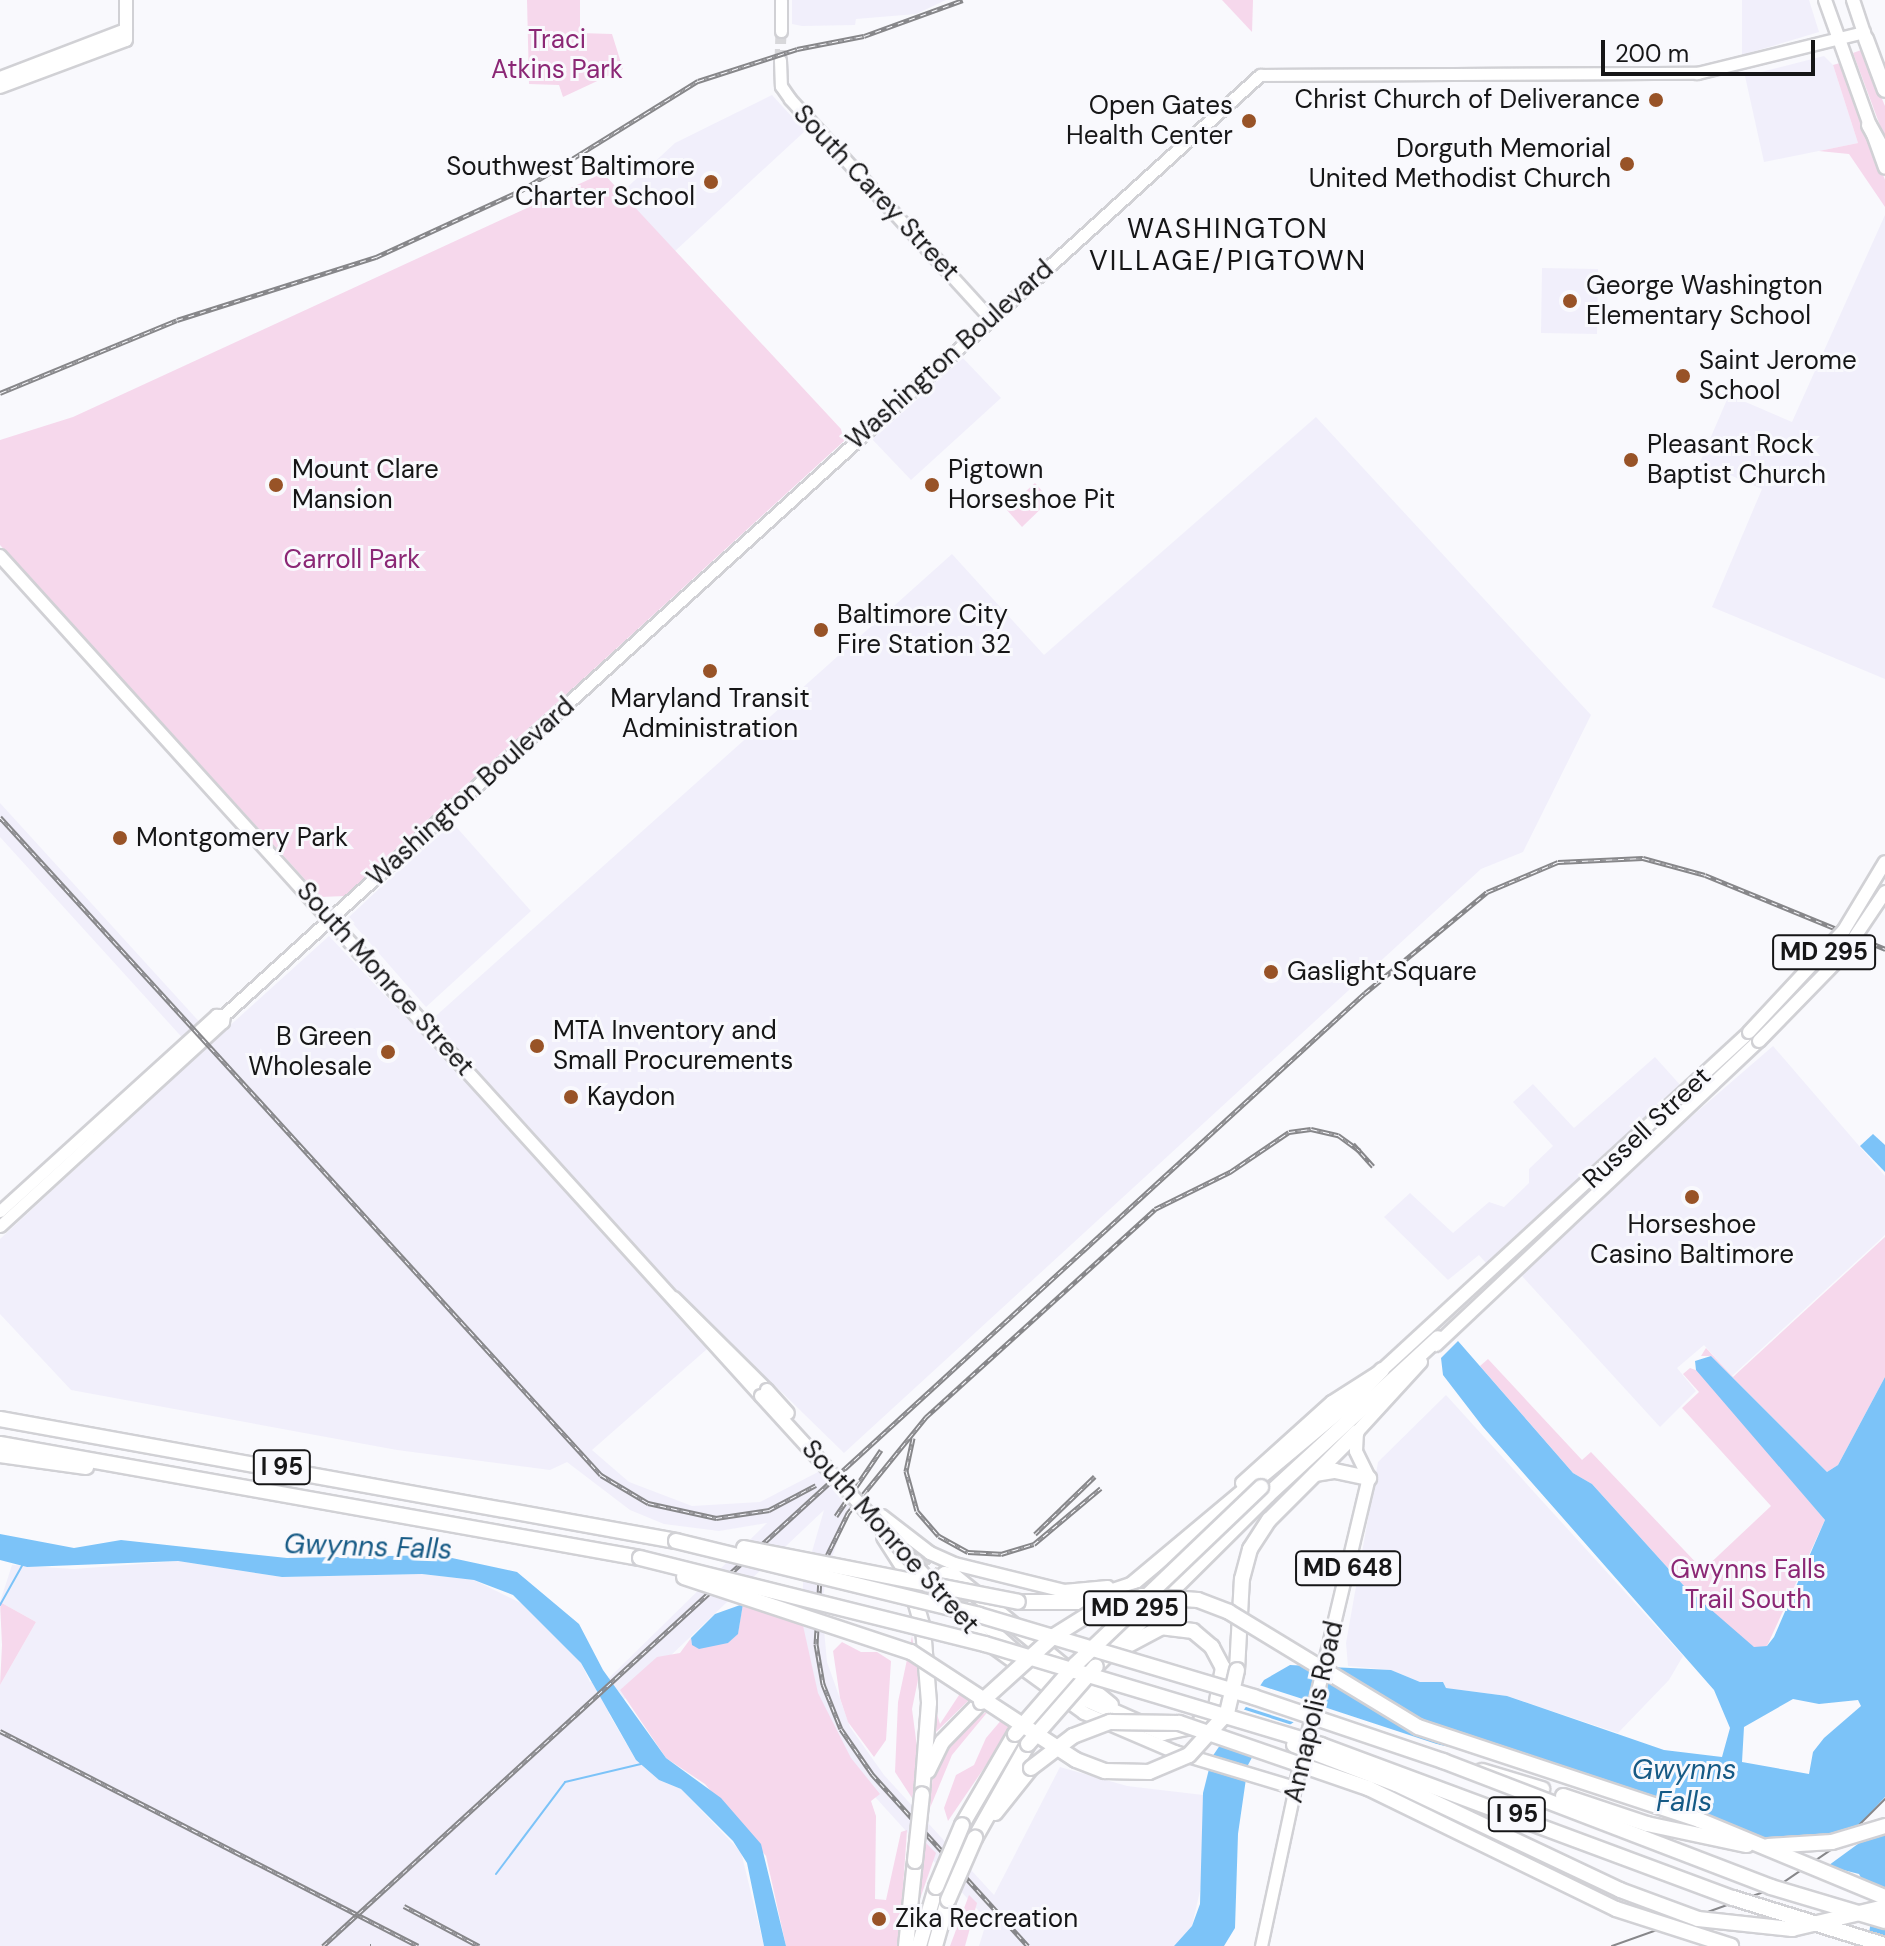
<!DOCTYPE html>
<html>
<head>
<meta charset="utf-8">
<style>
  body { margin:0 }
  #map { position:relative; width:1885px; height:1946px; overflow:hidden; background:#f9f9fd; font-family:"DM Sans",sans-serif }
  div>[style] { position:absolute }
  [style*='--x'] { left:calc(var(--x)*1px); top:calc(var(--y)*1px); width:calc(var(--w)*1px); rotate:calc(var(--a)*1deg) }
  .built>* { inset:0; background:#f1effb }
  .green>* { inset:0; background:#f6d8ec }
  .water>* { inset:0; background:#7cc3f8 }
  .pier>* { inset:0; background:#f9f9fd }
  .stream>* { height:2px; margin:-1px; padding:0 1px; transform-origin:1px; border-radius:1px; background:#7cc3f8 }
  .secondary-tunnel>* { height:11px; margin-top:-5.5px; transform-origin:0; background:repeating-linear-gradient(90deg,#d7d7da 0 11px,transparent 0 16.5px) }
  .primary-tunnel>* { height:12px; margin-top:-6px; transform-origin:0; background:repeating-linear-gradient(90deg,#d7d7da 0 12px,transparent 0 18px) }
  .roads { filter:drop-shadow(2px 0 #d1d1d5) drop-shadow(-2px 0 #d1d1d5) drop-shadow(0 2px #d1d1d5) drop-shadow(0 -2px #d1d1d5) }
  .secondary>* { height:11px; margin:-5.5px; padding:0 5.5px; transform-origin:5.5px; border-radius:5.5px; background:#fff }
  .primary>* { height:12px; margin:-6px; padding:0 6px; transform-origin:6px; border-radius:6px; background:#fff }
  .highway>* { height:14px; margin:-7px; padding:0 7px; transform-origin:7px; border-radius:7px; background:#fff }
  .tram>* { height:2px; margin:-1px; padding:0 1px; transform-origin:1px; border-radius:1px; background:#87878a }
  .rail>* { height:5px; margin-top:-2.5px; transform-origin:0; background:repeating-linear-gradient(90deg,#f9f9fd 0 6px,#87878a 0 12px); box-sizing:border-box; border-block:2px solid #87878a }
  .bridges { filter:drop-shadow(2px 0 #d1d1d5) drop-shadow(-2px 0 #d1d1d5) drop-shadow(0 2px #d1d1d5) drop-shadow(0 -2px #d1d1d5) }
  .primary-bridge>* { height:12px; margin:-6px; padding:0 6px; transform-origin:6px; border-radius:6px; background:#fff }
  .highway-bridge>* { height:14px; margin:-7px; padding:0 7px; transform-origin:7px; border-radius:7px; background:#fff }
  .dots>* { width:22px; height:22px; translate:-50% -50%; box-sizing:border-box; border:4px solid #f9f9fd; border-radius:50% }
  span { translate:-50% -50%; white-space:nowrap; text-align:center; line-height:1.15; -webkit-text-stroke:6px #f9f9fd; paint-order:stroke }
  .shield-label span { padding:2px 6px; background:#f9f9fd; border:2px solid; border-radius:6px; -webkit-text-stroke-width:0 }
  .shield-label { font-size:24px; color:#161617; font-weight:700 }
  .park-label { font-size:26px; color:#8b2775 }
  .poi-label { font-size:26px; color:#161617 }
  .right { translate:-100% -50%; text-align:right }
  .left { translate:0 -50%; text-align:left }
  .street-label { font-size:26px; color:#161617 }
  .neighbourhood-label { font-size:28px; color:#161617; letter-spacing:2px }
  .water-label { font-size:28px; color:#165a85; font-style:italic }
  .scale { position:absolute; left:1601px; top:40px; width:214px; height:36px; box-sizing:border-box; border:4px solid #161617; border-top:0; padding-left:10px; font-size:24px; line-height:28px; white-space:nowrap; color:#161617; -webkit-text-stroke:6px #f9f9fd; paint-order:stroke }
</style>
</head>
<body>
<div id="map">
  <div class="built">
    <i style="clip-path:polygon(792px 0,946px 0,916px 14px,856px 19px,855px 25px,802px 26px,792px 24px)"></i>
    <i style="clip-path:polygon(1742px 0,1809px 0,1819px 32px,1742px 55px)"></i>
    <i style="clip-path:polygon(1824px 56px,1833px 65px,1858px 143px,1764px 162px,1745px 76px)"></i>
    <i style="clip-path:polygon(772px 95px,805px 131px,674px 252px,620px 194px,675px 143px)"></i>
    <i style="clip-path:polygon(1885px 215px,1885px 679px,1712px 607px,1762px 489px,1700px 462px,1729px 395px,1792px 422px)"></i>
    <i style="clip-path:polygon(1542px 268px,1598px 269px,1597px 334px,1541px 333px)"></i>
    <i style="clip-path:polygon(961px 356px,1001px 398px,911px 480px,871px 438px)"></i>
    <i style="clip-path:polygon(1316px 417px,1591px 715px,1523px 852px,1481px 869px,844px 1453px,723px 1335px,592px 1450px,629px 1482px,692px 1506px,760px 1502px,820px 1471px,851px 1503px,826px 1575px,822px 1608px,827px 1662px,850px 1727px,884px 1775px,994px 1895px,1060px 1767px,1127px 1786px,1203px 1795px,1204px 1873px,1192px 1926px,1174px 1946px,979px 1946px,987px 1920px,876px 1798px,835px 1742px,814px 1697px,802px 1635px,803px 1583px,824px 1510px,609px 1714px,636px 1760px,659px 1780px,681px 1789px,741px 1852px,764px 1946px,0 1946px,0 1685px,36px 1622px,0 1602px,12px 1565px,74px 1569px,178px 1561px,282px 1577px,422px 1574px,474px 1580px,529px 1607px,581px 1663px,590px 1682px,609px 1678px,767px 1523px,719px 1531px,664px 1524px,630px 1510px,567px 1462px,550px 1470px,397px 1450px,71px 1390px,0 1314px,0 1239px,198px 1055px,0 837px,0 803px,215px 1039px,329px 936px,419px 1031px,952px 554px,1044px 655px)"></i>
    <i style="clip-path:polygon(451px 821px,531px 911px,426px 1007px,348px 918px)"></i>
    <i style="clip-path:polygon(1773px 1046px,1885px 1176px,1885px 1235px,1732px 1376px,1704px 1345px,1677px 1368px,1696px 1391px,1660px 1427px,1522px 1276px,1617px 1181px)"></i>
    <i style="clip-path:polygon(1655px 1057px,1682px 1087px,1486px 1263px,1479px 1255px,1448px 1280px,1384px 1217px,1410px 1193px,1453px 1233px,1489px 1202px,1504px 1207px,1529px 1183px,1529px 1169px,1553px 1146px,1513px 1102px,1533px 1084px,1574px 1128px)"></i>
    <i style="clip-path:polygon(1446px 1395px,1683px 1656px,1669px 1680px,1618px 1733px,1507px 1696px,1446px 1688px,1443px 1682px,1420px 1682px,1391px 1670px,1348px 1666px,1346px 1643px,1378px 1462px)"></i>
  </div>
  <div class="green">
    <i style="clip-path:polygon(527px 0,580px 0,580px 33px,612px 34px,623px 69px,563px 97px,559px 85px,529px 84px)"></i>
    <i style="clip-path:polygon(1222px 0,1253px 0,1252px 32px)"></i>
    <i style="clip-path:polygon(1861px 50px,1885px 106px,1885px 139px,1853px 53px)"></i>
    <i style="clip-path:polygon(1840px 63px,1885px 180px,1885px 207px,1849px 154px,1819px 151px,1858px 143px,1833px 65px)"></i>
    <i style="clip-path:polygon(603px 173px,841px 429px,844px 441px,345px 896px,321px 897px,0 545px,0 440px,73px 417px)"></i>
    <i style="clip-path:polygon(1035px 483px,1050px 500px,1022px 527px,1006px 509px)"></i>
    <i style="clip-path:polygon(1885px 1237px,1885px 1377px,1838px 1465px,1827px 1472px,1711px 1356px,1701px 1356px,1706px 1348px,1733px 1377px)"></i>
    <i style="clip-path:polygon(1488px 1359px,1582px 1460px,1591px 1452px,1703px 1570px,1771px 1506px,1682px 1408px,1699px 1392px,1683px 1374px,1690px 1368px,1701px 1372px,1825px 1520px,1767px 1646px,1754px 1648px,1685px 1587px,1592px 1484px,1573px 1473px,1480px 1366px)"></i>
    <i style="clip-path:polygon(0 1602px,36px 1622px,0 1685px,2px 1645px)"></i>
    <i style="clip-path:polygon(743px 1604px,802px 1621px,818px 1693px,851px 1758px,880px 1794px,871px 1801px,876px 1816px,875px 1899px,886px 1900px,901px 1832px,907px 1830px,899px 1946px,786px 1946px,766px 1856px,705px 1784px,666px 1758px,620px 1690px,657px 1657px,680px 1653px,691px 1638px,692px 1645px,728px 1643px,738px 1633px)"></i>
    <i style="clip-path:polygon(912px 1636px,919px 1675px,912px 1709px,919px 1762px,912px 1798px,895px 1772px,898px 1702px)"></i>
    <i style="clip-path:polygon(842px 1642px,861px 1652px,877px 1652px,891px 1661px,886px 1740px,874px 1757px,848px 1722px,840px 1698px,833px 1651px)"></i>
    <i style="clip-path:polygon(961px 1692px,971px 1698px,934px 1734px,934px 1704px,940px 1724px)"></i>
    <i style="clip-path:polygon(990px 1709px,952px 1755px,930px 1808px,933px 1773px,945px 1752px,963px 1729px)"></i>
    <i style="clip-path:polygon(1003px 1718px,1014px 1724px,948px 1821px,944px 1808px,956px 1775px,974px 1765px,986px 1738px)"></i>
    <i style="clip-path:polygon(924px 1841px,936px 1853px,915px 1913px)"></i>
    <i style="clip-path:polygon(969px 1895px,977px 1903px,965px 1946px,950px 1946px)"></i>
  </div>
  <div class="water">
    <i style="clip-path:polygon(1873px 1134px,1885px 1145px,1885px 1172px,1860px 1146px)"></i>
    <i style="clip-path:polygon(evenodd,1458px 1341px,1573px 1473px,1592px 1484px,1685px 1587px,1754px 1647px,1767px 1646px,1774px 1637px,1825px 1520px,1696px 1370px,1695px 1361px,1711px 1356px,1827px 1472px,1838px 1465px,1885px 1377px,1885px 1946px,1868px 1939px,1874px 1903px,1859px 1874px,1754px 1847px,1485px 1754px,1301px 1717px,1257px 1748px,1248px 1765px,1238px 1834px,1235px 1928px,1224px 1946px,1174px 1946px,1192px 1926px,1200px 1904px,1203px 1793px,1212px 1757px,1264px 1680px,1290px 1665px,1391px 1670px,1420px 1682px,1443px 1682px,1446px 1688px,1507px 1696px,1664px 1750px,1722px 1757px,1730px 1728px,1714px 1690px,1483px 1427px,1443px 1375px,1441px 1358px,1458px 1341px,1793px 1699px,1819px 1704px,1858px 1700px,1861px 1706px,1824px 1738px,1813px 1752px,1809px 1774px,1742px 1762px,1744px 1727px,1793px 1699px)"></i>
    <i style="clip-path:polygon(0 1534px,74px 1548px,121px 1540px,287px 1558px,438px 1555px,517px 1572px,579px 1624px,603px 1670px,666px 1758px,721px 1798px,761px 1844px,786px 1946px,764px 1946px,747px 1863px,733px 1841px,681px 1789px,659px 1780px,636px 1760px,581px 1663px,513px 1595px,474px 1580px,422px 1574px,282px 1577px,178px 1561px,27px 1567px,0 1560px)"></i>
    <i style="clip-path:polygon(743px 1604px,738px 1634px,728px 1643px,699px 1649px,692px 1645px,691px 1638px,715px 1614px)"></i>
  </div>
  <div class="pier">
    <i style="clip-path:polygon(1319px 1660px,1421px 1723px,1755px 1837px,1814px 1837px,1856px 1828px,1885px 1797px,1885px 1833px,1862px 1841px,1825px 1868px,1753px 1851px,1709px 1833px,1720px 1833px,1462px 1748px,1329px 1679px,1324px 1707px,1470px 1755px,1363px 1729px,1296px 1723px,1240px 1705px,1256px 1684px,1309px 1701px)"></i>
    <i style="clip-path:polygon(1239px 1708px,1292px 1725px,1267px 1745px,1224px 1730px)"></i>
  </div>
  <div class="stream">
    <i style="--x:0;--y:1605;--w:47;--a:-60.7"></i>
    <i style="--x:496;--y:1874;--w:115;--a:-53.1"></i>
    <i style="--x:565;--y:1782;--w:78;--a:-13.3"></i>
  </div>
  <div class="secondary-tunnel">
    <i style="--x:780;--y:60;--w:29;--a:-88"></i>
  </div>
  <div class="primary-tunnel">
    <i style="--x:919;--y:1558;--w:74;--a:45.5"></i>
  </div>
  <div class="roads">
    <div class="secondary">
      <i style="--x:781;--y:31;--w:31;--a:-90"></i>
      <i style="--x:780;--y:60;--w:26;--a:88"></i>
      <i style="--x:781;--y:86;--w:16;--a:55"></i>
      <i style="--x:790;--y:99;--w:297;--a:47.6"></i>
      <i style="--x:0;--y:1211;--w:292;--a:-42.2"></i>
      <i style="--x:216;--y:1015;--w:8;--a:0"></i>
      <i style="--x:0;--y:1226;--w:302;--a:-42.5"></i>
      <i style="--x:223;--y:1022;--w:7;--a:-82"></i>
      <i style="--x:224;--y:1015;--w:1399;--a:-42.22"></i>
      <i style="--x:1260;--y:75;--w:437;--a:-0.3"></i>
      <i style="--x:1697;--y:73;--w:172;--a:-13.8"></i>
      <i style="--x:1261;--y:1946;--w:162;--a:-77.9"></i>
    </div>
    <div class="primary">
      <i style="--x:1825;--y:0;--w:178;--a:70.3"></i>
      <i style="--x:1853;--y:0;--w:41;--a:71.6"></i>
      <i style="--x:0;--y:78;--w:135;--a:-20.9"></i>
      <i style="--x:0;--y:87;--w:134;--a:-20.5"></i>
      <i style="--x:126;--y:40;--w:40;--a:-90"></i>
      <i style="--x:0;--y:556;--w:1133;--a:47.82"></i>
      <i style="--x:674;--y:1298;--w:131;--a:44.7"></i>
      <i style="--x:1436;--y:1345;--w:444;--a:-43.3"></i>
      <i style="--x:1242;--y:1483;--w:121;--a:-42"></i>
      <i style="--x:1332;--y:1402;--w:59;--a:-32.6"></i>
      <i style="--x:1382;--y:1370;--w:499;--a:-42.6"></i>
      <i style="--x:882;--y:1516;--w:61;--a:37.6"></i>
      <i style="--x:930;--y:1553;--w:27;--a:24"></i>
      <i style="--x:955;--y:1564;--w:112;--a:13.9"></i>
      <i style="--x:1064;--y:1591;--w:44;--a:-5.2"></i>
      <i style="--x:975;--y:1615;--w:79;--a:41.9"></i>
      <i style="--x:1034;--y:1668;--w:54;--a:33.7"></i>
      <i style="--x:964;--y:1618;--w:33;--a:47"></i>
      <i style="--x:986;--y:1642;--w:121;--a:35.9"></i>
      <i style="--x:1084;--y:1713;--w:99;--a:23.2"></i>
      <i style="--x:1175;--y:1752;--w:125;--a:16.7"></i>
      <i style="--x:1295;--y:1788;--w:319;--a:-76.6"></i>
      <i style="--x:1369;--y:1478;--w:30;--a:-116"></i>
      <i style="--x:1356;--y:1451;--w:19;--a:-87"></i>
      <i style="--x:1357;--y:1432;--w:95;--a:-47.6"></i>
    </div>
    <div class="highway">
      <i style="--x:1866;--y:39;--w:54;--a:69.6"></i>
      <i style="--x:1869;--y:125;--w:33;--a:61"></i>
      <i style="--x:1343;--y:1410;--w:56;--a:-45.7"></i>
      <i style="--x:0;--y:1419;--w:687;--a:10.23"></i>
      <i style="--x:0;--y:1444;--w:650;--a:10.1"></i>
      <i style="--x:0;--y:1455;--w:87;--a:7.9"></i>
      <i style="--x:1315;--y:1474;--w:20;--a:-9"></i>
      <i style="--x:1335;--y:1471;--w:35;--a:12"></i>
      <i style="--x:884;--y:1537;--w:43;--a:57.4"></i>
      <i style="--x:907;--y:1573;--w:57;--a:73.8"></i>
      <i style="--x:923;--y:1628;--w:75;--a:85.4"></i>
      <i style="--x:929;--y:1703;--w:91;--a:94.4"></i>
      <i style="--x:928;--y:1587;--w:21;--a:-37"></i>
      <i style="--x:945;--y:1574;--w:9;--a:13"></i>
      <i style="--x:954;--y:1576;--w:203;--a:39.4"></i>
      <i style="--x:1018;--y:1602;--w:62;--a:0"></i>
      <i style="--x:1080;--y:1602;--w:54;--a:-18.4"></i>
      <i style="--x:1131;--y:1585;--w:284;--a:-39.9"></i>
      <i style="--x:1096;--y:1666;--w:243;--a:-44.8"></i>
      <i style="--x:1268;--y:1495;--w:231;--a:-42.7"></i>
      <i style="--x:1237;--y:1670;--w:91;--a:-86.9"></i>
      <i style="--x:1242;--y:1579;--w:31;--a:-75"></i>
      <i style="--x:1250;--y:1549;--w:35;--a:-57"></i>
      <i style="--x:1269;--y:1520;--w:124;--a:-45"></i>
      <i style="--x:1074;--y:1694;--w:97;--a:23.7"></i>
      <i style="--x:1163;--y:1733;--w:34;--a:-12"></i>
      <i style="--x:1196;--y:1726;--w:28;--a:-44"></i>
      <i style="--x:1216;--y:1707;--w:40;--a:-80"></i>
      <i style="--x:1223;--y:1668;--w:24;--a:-118"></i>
      <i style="--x:1212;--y:1647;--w:25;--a:-140"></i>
      <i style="--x:1193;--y:1631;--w:31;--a:-173"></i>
      <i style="--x:1162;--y:1627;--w:49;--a:151.9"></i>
      <i style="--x:928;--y:1771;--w:32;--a:-64"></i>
      <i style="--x:942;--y:1742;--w:56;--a:-45.7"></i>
      <i style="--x:1482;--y:1771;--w:63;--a:16.7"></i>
      <i style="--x:995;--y:1813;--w:58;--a:-51.3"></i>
      <i style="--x:962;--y:1825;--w:105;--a:-59.8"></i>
      <i style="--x:975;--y:1838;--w:108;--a:-60.6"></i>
      <i style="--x:906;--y:1946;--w:85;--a:-84"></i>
      <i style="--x:919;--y:1946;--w:61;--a:-73.9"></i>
      <i style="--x:935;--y:1946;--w:48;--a:-74.2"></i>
    </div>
  </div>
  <div class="tram">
    <i style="--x:1612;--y:1946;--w:173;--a:-19.6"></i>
    <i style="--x:1775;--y:1888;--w:80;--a:-34.3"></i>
    <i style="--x:1841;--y:1843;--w:62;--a:-45"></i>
  </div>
  <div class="rail">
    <i style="--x:0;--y:393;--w:191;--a:-22.4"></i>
    <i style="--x:177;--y:320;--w:209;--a:-17.6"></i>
    <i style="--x:376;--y:257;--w:161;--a:-24.7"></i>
    <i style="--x:522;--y:190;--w:207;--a:-31.8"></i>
    <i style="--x:698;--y:81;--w:104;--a:-17.9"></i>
    <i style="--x:797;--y:49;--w:68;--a:-11"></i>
    <i style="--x:864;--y:36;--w:105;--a:-20"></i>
    <i style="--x:0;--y:817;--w:891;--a:47.59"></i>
    <i style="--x:601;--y:1475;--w:55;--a:30.8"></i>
    <i style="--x:648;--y:1503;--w:70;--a:12.4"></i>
    <i style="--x:716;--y:1518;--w:54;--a:-8.6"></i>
    <i style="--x:769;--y:1510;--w:53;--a:-28"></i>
    <i style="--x:1353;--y:1144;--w:30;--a:48"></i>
    <i style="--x:913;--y:1438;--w:34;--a:102"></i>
    <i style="--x:906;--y:1471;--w:41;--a:74.6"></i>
    <i style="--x:917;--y:1511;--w:33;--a:49"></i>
    <i style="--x:939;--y:1536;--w:33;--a:29"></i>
    <i style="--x:968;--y:1552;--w:33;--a:3"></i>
    <i style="--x:1001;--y:1554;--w:34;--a:-17"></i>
    <i style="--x:1034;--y:1544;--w:87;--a:-39.9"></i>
    <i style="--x:836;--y:1516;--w:80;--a:-55.7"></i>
    <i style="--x:1035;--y:1534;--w:83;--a:-44"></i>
    <i style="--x:821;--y:1561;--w:83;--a:93.4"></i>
    <i style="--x:816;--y:1644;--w:41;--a:80.1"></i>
    <i style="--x:823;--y:1684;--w:48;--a:68.2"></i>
    <i style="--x:841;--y:1729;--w:55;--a:55.4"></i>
    <i style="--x:872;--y:1774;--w:232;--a:47.8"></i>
    <i style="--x:820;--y:1570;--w:64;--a:-63.8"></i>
    <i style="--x:848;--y:1513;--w:124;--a:-50.9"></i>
    <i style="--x:926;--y:1417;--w:309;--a:-42.2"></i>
    <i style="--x:1155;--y:1209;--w:84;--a:-26.3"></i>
    <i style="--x:1230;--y:1172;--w:71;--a:-34.1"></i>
    <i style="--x:1289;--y:1132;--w:22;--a:-8"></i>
    <i style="--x:1311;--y:1129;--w:28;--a:13"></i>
    <i style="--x:1338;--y:1135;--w:27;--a:36"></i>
    <i style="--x:0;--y:1731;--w:470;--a:27.2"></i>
    <i style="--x:404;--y:1906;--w:85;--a:28.1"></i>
    <i style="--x:323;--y:1946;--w:1412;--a:-42.45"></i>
    <i style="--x:1365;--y:993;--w:158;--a:-39.6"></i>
    <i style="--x:1487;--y:892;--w:77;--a:-22.9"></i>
    <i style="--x:1558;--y:862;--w:85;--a:-2.7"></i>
    <i style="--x:1643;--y:858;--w:64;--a:15.3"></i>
    <i style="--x:1705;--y:875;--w:195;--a:22.3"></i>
    <i style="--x:370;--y:1946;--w:1;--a:0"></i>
  </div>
  <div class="bridges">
    <div class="primary-bridge">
      <i style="--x:1749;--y:1032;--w:139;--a:-47"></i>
      <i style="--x:1844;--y:930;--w:79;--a:-58.9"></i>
      <i style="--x:1759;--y:1041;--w:119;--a:-45.7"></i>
      <i style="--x:1842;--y:956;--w:77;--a:-56.1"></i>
      <i style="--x:767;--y:1390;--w:31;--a:48"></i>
      <i style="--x:761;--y:1396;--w:292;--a:47.6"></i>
    </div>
    <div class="highway-bridge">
      <i style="--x:676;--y:1541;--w:312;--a:13.7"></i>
      <i style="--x:979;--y:1615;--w:287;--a:16.6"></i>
      <i style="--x:1254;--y:1697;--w:200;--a:18.7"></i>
      <i style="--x:1443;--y:1761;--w:351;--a:21"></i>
      <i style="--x:1771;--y:1887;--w:119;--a:16.6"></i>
      <i style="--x:744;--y:1548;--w:279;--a:11.1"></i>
      <i style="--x:640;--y:1558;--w:356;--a:14"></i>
      <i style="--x:985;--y:1644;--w:351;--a:16.7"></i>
      <i style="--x:1321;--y:1745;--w:439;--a:20.4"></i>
      <i style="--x:1733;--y:1898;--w:159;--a:17.2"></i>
      <i style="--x:684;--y:1577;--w:239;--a:18.3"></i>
      <i style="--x:911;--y:1652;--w:197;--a:33.2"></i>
      <i style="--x:1076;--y:1760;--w:31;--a:21"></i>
      <i style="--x:1105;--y:1771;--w:44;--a:1.3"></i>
      <i style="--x:1149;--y:1772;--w:43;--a:-23"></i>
      <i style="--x:1189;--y:1755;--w:57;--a:-47.9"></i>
      <i style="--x:1227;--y:1713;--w:44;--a:-76.9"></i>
      <i style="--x:981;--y:1702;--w:98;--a:-42.1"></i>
      <i style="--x:1054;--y:1636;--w:51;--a:-32.1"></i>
      <i style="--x:1097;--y:1609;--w:47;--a:-16.1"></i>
      <i style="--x:1142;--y:1596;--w:56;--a:4.1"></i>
      <i style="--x:1198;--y:1600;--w:33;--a:21"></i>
      <i style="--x:1229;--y:1612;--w:221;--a:31.3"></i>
      <i style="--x:1418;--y:1727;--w:296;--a:18.3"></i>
      <i style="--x:1699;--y:1820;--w:201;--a:22.5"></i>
      <i style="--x:1015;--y:1734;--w:93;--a:-48.9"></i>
      <i style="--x:1076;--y:1664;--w:256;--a:-43.7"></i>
      <i style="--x:1028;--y:1744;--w:103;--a:-48.9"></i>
      <i style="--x:1294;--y:1745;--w:109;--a:20.9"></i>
      <i style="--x:1396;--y:1784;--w:248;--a:25.3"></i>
      <i style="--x:1620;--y:1890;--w:83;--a:20.4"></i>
      <i style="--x:1698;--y:1919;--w:95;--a:6.1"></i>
      <i style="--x:1792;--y:1929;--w:96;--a:-13.3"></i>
      <i style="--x:1031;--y:1768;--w:53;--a:-37.3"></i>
      <i style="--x:1073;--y:1736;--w:40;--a:-21"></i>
      <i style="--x:1110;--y:1722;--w:69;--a:0.8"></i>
      <i style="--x:1179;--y:1723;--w:200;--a:19"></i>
      <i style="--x:1368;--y:1788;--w:276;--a:26"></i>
      <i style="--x:1616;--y:1909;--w:121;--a:17.8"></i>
      <i style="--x:1563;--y:1796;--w:89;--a:18.4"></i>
      <i style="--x:1647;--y:1824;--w:102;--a:11.9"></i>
      <i style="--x:1768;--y:1846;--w:64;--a:-3.6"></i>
      <i style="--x:1832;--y:1842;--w:55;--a:-16.8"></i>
      <i style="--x:915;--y:1861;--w:67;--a:-84"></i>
      <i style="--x:936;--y:1887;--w:67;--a:-67.2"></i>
      <i style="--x:948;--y:1900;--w:68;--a:-66.5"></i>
    </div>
  </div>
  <div class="dots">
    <i style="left:1656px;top:100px;background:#985327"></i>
    <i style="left:1249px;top:121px;background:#985327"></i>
    <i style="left:1627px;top:164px;background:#985327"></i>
    <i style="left:711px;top:182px;background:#985327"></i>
    <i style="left:1570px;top:301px;background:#985327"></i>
    <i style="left:1683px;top:376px;background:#985327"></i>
    <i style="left:1631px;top:460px;background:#985327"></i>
    <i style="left:276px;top:485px;background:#985327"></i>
    <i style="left:932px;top:485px;background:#985327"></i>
    <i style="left:821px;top:630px;background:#985327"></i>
    <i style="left:710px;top:671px;background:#985327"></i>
    <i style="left:120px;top:838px;background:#985327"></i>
    <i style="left:1271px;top:972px;background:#985327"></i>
    <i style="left:537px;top:1046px;background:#985327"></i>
    <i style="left:388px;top:1052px;background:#985327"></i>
    <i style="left:571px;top:1097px;background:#985327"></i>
    <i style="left:1692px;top:1197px;background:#985327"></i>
    <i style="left:879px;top:1919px;background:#985327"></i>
  </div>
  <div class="shield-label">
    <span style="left:1824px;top:952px">MD 295</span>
    <span style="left:282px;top:1467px">I 95</span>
    <span style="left:1348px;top:1568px">MD 648</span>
    <span style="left:1135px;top:1608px">MD 295</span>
    <span style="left:1517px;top:1814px">I 95</span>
  </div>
  <div class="park-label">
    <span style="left:557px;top:55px">Traci<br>Atkins Park</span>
    <span style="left:352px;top:560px">Carroll Park</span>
    <span style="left:1748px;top:1585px">Gwynns Falls<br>Trail South</span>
  </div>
  <div class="poi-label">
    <span class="right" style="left:1640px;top:100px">Christ Church of Deliverance</span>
    <span class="right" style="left:1233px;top:121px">Open Gates<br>Health Center</span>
    <span class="right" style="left:1611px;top:164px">Dorguth Memorial<br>United Methodist Church</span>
    <span class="right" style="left:695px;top:182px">Southwest Baltimore<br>Charter School</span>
    <span class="left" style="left:1586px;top:301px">George Washington<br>Elementary School</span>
    <span class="left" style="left:1699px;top:376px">Saint Jerome<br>School</span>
    <span class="left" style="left:1647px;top:460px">Pleasant Rock<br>Baptist Church</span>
    <span class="left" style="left:292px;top:485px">Mount Clare<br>Mansion</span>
    <span class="left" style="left:948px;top:485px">Pigtown<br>Horseshoe Pit</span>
    <span class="left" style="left:837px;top:630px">Baltimore City<br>Fire Station 32</span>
    <span style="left:710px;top:714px">Maryland Transit<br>Administration</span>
    <span class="left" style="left:136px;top:838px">Montgomery Park</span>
    <span class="left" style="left:1287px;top:972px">Gaslight Square</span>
    <span class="left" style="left:553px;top:1046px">MTA Inventory and<br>Small Procurements</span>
    <span class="right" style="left:372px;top:1052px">B Green<br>Wholesale</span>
    <span class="left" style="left:587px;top:1097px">Kaydon</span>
    <span style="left:1692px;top:1240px">Horseshoe<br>Casino Baltimore</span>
    <span class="left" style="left:895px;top:1919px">Zika Recreation</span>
  </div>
  <div class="street-label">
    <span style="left:876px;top:193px;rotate:47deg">South Carey Street</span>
    <span style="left:950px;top:355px;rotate:-42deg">Washington Boulevard</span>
    <span style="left:471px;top:792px;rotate:-42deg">Washington Boulevard</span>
    <span style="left:385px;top:979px;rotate:48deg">South Monroe Street</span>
    <span style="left:1647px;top:1128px;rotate:-43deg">Russell Street</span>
    <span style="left:890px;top:1537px;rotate:48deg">South Monroe Street</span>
    <span style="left:1314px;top:1712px;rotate:-77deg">Annapolis Road</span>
  </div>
  <div class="neighbourhood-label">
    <span style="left:1228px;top:245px">WASHINGTON<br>VILLAGE/PIGTOWN</span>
  </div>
  <div class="water-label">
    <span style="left:368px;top:1547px;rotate:2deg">Gwynns Falls</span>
    <span style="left:1684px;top:1786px">Gwynns<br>Falls</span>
  </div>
  <div class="scale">200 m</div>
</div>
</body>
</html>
